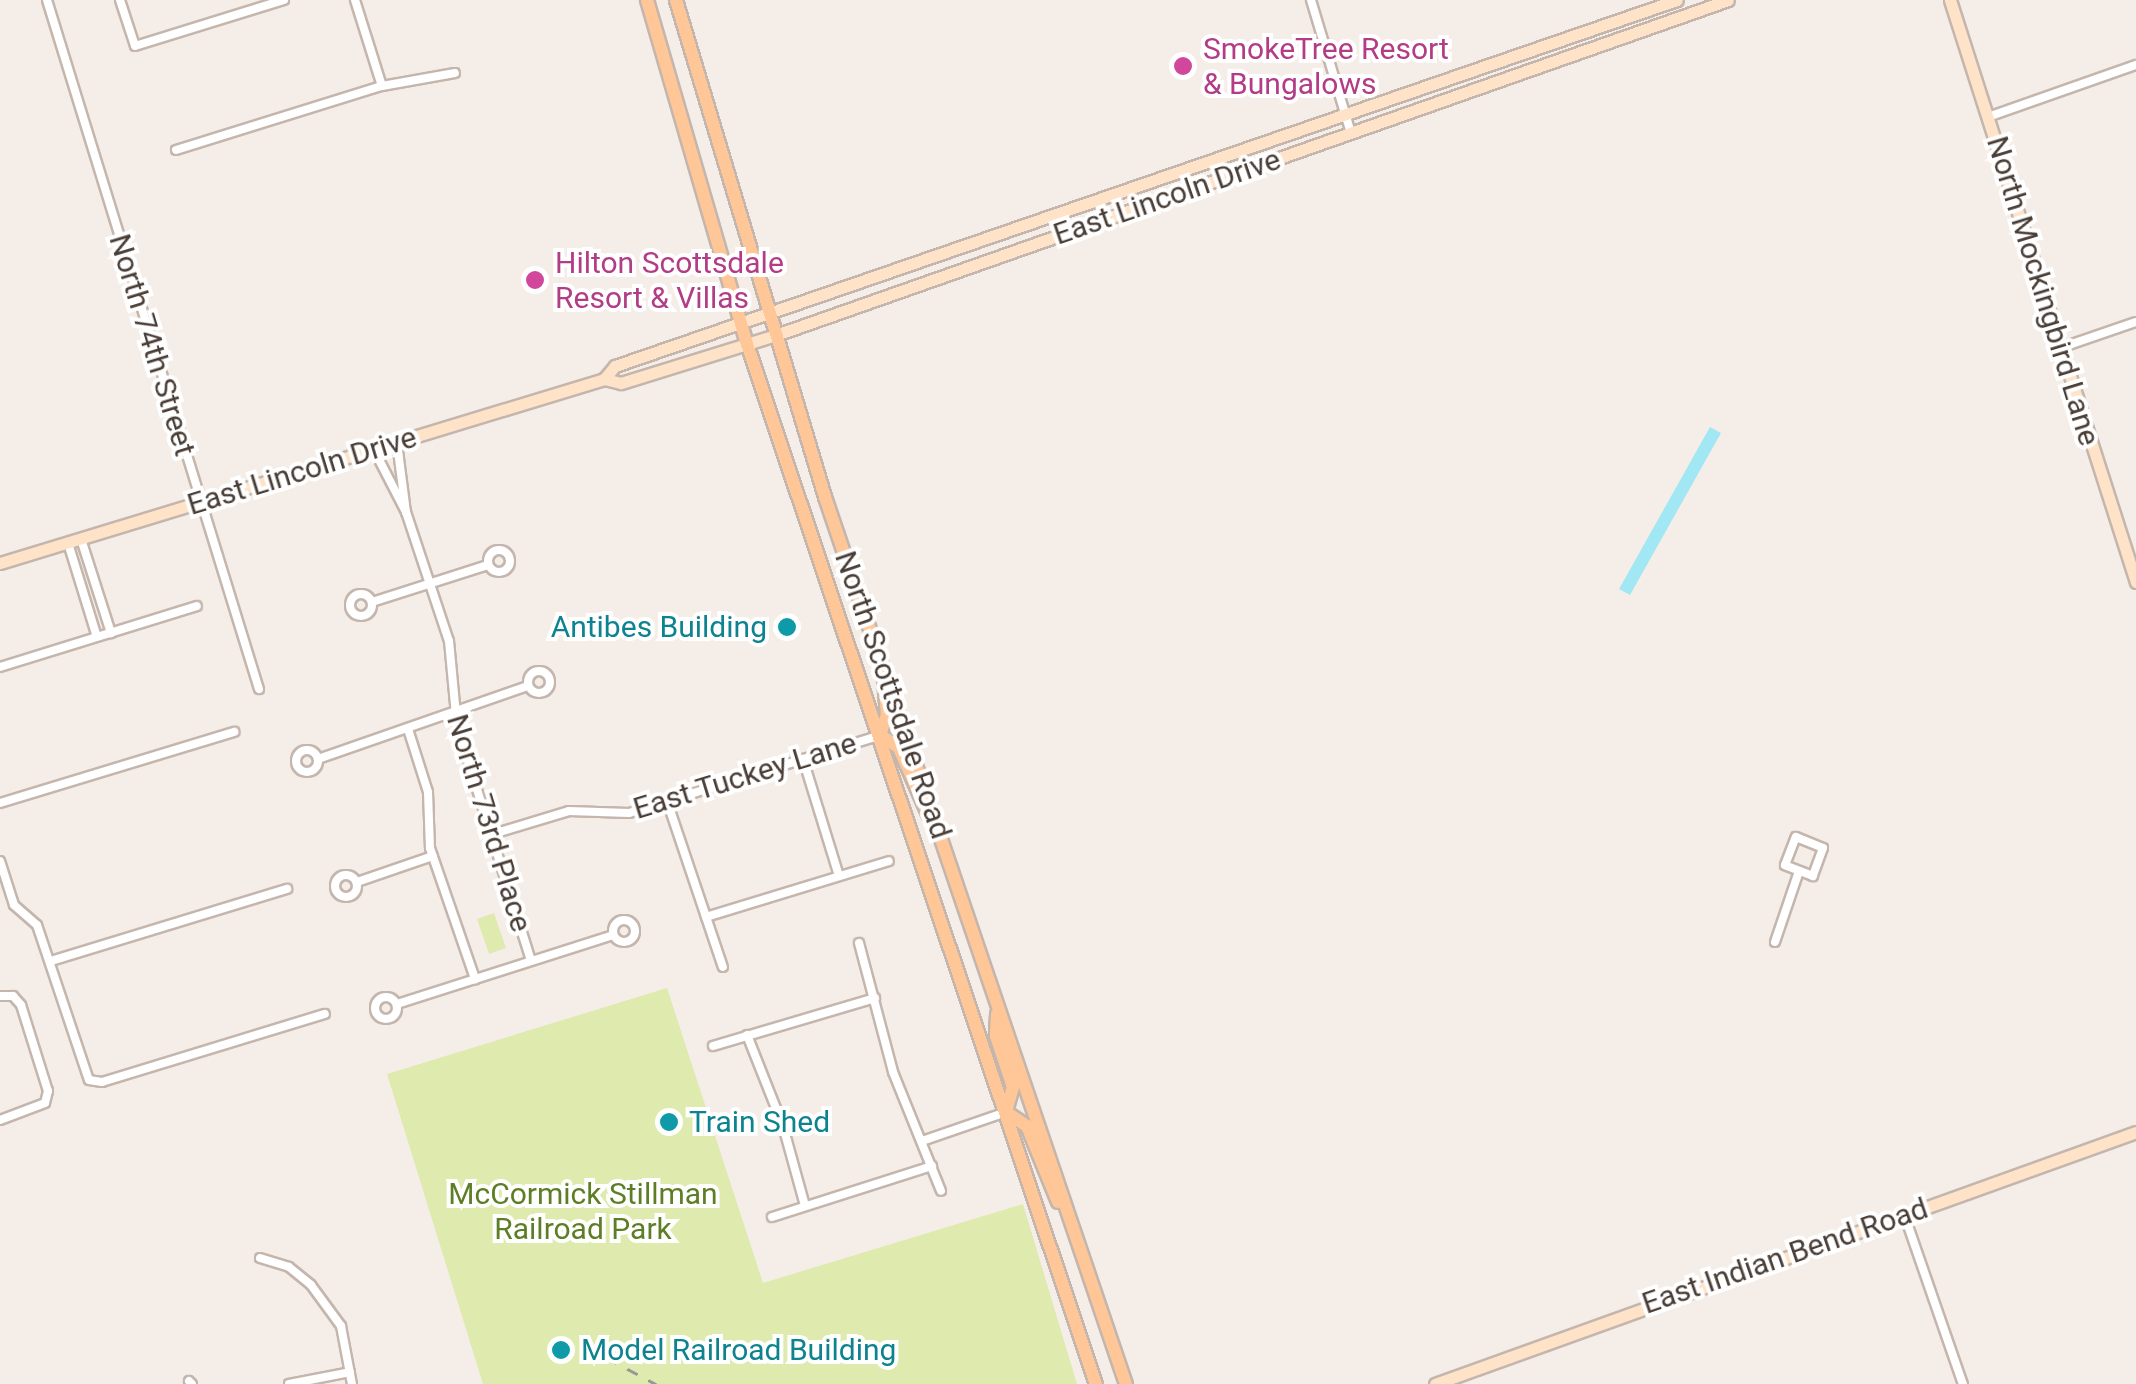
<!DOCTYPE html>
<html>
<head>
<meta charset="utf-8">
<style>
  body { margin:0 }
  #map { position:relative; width:2136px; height:1384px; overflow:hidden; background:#f5eee8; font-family:Roboto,sans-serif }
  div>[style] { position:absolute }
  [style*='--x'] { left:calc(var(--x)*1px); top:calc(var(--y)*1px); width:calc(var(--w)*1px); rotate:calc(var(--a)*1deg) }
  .green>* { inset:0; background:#dfeaaf }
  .water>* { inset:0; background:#a2e7f4 }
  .roads { filter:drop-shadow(2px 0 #c4b6ad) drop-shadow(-2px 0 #c4b6ad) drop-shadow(0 2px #c4b6ad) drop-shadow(0 -2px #c4b6ad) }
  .street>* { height:8px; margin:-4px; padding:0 4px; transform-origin:4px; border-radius:4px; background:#fff }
  .street>.ring { margin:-4px; padding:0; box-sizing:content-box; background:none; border:8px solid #fff; border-radius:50% }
  .secondary>* { height:11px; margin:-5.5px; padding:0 5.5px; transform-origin:5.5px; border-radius:5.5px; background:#ffe3c8 }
  .primary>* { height:12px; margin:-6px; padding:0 6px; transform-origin:6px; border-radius:6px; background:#ffc697 }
  .rail>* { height:2.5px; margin-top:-1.25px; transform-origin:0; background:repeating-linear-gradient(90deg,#979797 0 12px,transparent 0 24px) }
  .dots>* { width:28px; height:28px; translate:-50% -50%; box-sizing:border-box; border:5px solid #fff; border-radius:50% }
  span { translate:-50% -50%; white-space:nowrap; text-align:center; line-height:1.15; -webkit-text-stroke:8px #fff; paint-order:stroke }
  .hotel-label { font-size:30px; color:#b23c85 }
  .left { translate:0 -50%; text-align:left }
  .street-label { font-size:30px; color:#493d36 }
  .culture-label { font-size:30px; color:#0d838f }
  .right { translate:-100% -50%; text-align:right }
  .park-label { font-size:30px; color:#5e7e26 }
</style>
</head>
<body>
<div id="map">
  <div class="green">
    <i style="clip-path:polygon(494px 913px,506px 948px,489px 954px,477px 919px)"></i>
    <i style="clip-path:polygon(667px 988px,763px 1283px,1023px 1204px,1077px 1384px,483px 1384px,387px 1074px)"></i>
  </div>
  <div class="water">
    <i style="clip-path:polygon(1710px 427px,1721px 433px,1630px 595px,1619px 589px)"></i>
  </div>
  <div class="roads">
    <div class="street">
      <i style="--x:47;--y:0;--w:721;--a:72.9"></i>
      <i style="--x:120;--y:0;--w:48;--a:71.9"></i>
      <i style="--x:135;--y:46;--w:156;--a:-17.2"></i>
      <i style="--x:355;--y:0;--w:90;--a:72.6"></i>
      <i style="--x:1311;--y:0;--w:139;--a:73.3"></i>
      <i style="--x:1988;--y:117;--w:157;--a:-19.4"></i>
      <i style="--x:176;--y:150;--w:216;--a:-17.3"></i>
      <i style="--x:382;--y:86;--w:74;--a:-10.1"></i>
      <i style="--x:2060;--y:348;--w:80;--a:-18.9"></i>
      <i style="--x:397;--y:443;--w:70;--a:82.6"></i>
      <i style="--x:374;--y:450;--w:70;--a:62.7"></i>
      <i style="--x:406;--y:512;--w:136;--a:71.6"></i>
      <i style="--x:449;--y:641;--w:85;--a:84.6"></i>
      <i style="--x:457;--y:726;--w:245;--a:72.5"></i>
      <i style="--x:81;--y:539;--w:99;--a:72.3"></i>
      <i style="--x:68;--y:543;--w:98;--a:72.9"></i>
      <i class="ring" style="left:488px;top:550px;width:14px;height:14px"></i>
      <i class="ring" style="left:350px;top:594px;width:14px;height:14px"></i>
      <i style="--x:372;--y:602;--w:122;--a:-17.7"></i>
      <i style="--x:0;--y:667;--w:206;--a:-17.2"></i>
      <i class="ring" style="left:528px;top:671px;width:14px;height:14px"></i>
      <i style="--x:408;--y:729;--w:66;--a:72.4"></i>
      <i style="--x:428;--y:792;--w:56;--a:88"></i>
      <i style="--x:430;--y:848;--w:139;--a:71"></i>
      <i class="ring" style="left:296px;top:750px;width:14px;height:14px"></i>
      <i style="--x:318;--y:759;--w:222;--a:-19.2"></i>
      <i style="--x:803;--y:759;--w:122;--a:72.9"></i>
      <i style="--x:667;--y:801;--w:175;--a:71.4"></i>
      <i style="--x:0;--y:803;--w:245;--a:-16.9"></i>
      <i style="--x:493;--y:834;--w:79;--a:-16.8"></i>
      <i style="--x:569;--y:811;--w:60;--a:1.9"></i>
      <i style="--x:629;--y:813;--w:261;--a:-17.2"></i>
      <i style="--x:1796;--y:837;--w:29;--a:22"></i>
      <i style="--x:1823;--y:848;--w:30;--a:110"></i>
      <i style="--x:1813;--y:876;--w:30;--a:-159"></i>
      <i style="--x:1785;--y:865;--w:30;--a:-69"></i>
      <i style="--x:0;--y:861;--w:46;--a:72.3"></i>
      <i style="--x:14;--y:905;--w:30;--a:41"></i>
      <i style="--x:37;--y:925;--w:163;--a:71.5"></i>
      <i style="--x:89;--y:1080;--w:13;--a:9"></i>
      <i style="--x:102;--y:1082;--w:233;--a:-17"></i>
      <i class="ring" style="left:335px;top:875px;width:14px;height:14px"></i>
      <i style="--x:357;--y:882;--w:80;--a:-18.9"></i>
      <i style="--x:706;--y:917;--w:191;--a:-17"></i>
      <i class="ring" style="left:613px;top:920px;width:14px;height:14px"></i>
      <i style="--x:1775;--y:942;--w:75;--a:-71.3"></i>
      <i style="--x:859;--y:943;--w:133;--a:75.2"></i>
      <i style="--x:893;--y:1072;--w:128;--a:68"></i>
      <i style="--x:51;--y:961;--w:247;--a:-17"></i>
      <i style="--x:0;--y:996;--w:13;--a:0"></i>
      <i style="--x:13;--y:996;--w:12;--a:48"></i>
      <i style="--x:21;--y:1005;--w:90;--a:72.6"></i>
      <i style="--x:48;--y:1091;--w:12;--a:104"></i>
      <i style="--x:45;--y:1103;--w:48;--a:159.3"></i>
      <i class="ring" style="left:375px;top:997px;width:14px;height:14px"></i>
      <i style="--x:397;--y:1004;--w:227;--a:-17.7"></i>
      <i style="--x:747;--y:1035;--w:98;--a:68.4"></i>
      <i style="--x:783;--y:1126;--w:83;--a:74.6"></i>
      <i style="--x:713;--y:1046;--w:169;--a:-16.5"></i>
      <i style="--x:922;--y:1141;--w:89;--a:-19"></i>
      <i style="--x:1904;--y:1214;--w:180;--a:70.9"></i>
      <i style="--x:772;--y:1217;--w:168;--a:-17.7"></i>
      <i style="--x:260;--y:1258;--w:30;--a:17"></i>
      <i style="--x:289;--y:1267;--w:28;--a:39"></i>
      <i style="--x:311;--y:1285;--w:51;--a:53.8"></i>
      <i style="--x:341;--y:1326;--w:59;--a:79.3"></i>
      <i style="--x:189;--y:1381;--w:4;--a:45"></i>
      <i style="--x:289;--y:1384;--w:62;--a:-11.1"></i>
    </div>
    <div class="secondary">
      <i style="--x:1950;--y:0;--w:611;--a:72.28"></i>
      <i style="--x:604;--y:379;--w:17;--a:-50"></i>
      <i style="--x:615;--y:366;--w:1123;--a:-19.02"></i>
      <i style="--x:0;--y:563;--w:631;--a:-16.94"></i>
      <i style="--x:604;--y:379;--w:17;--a:13"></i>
      <i style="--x:621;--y:383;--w:159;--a:-17.2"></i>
      <i style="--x:773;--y:336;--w:1012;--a:-19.38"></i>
      <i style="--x:1435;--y:1384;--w:745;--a:-19.77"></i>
    </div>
    <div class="primary">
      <i style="--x:647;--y:0;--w:358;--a:73.8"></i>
      <i style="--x:747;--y:344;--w:1097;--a:71.45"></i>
      <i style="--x:676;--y:0;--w:519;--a:73.31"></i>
      <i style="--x:825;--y:497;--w:937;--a:71.26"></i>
      <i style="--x:880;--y:735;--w:23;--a:34"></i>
      <i style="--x:899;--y:748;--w:74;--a:66.2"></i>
      <i style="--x:880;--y:735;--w:21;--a:-71"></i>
      <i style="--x:887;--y:715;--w:46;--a:-95"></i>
      <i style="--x:997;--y:1014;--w:22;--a:93"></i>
      <i style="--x:996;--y:1036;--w:54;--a:71.6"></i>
      <i style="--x:1013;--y:1087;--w:26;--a:106"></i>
      <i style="--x:1006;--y:1112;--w:25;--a:34"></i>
      <i style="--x:1027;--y:1126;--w:82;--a:67.8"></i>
    </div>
  </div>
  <div class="rail">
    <i style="--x:585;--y:1346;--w:81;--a:28.2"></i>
  </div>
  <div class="dots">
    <i style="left:1183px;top:66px;background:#d1479c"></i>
    <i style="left:535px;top:280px;background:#d1479c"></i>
    <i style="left:787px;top:627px;background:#0f9aa8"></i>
    <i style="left:669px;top:1122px;background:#0f9aa8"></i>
    <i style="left:561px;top:1350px;background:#0f9aa8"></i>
  </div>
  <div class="hotel-label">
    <span class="left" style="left:1203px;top:66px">SmokeTree Resort<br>&amp; Bungalows</span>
    <span class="left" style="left:555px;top:280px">Hilton Scottsdale<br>Resort &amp; Villas</span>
  </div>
  <div class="street-label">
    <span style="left:1167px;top:197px;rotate:-19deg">East Lincoln Drive</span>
    <span style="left:2043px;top:291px;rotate:73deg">North Mockingbird Lane</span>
    <span style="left:152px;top:345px;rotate:73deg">North 74th Street</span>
    <span style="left:302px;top:471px;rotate:-17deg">East Lincoln Drive</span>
    <span style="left:893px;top:695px;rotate:71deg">North Scottsdale Road</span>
    <span style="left:745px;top:776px;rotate:-17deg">East Tuckey Lane</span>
    <span style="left:489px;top:823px;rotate:73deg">North 73rd Place</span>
    <span style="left:1785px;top:1256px;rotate:-19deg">East Indian Bend Road</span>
  </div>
  <div class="culture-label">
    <span class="right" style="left:767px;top:627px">Antibes Building</span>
    <span class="left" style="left:689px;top:1122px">Train Shed</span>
    <span class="left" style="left:581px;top:1350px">Model Railroad Building</span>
  </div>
  <div class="park-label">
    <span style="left:583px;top:1211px">McCormick Stillman<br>Railroad Park</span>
  </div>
</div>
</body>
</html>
